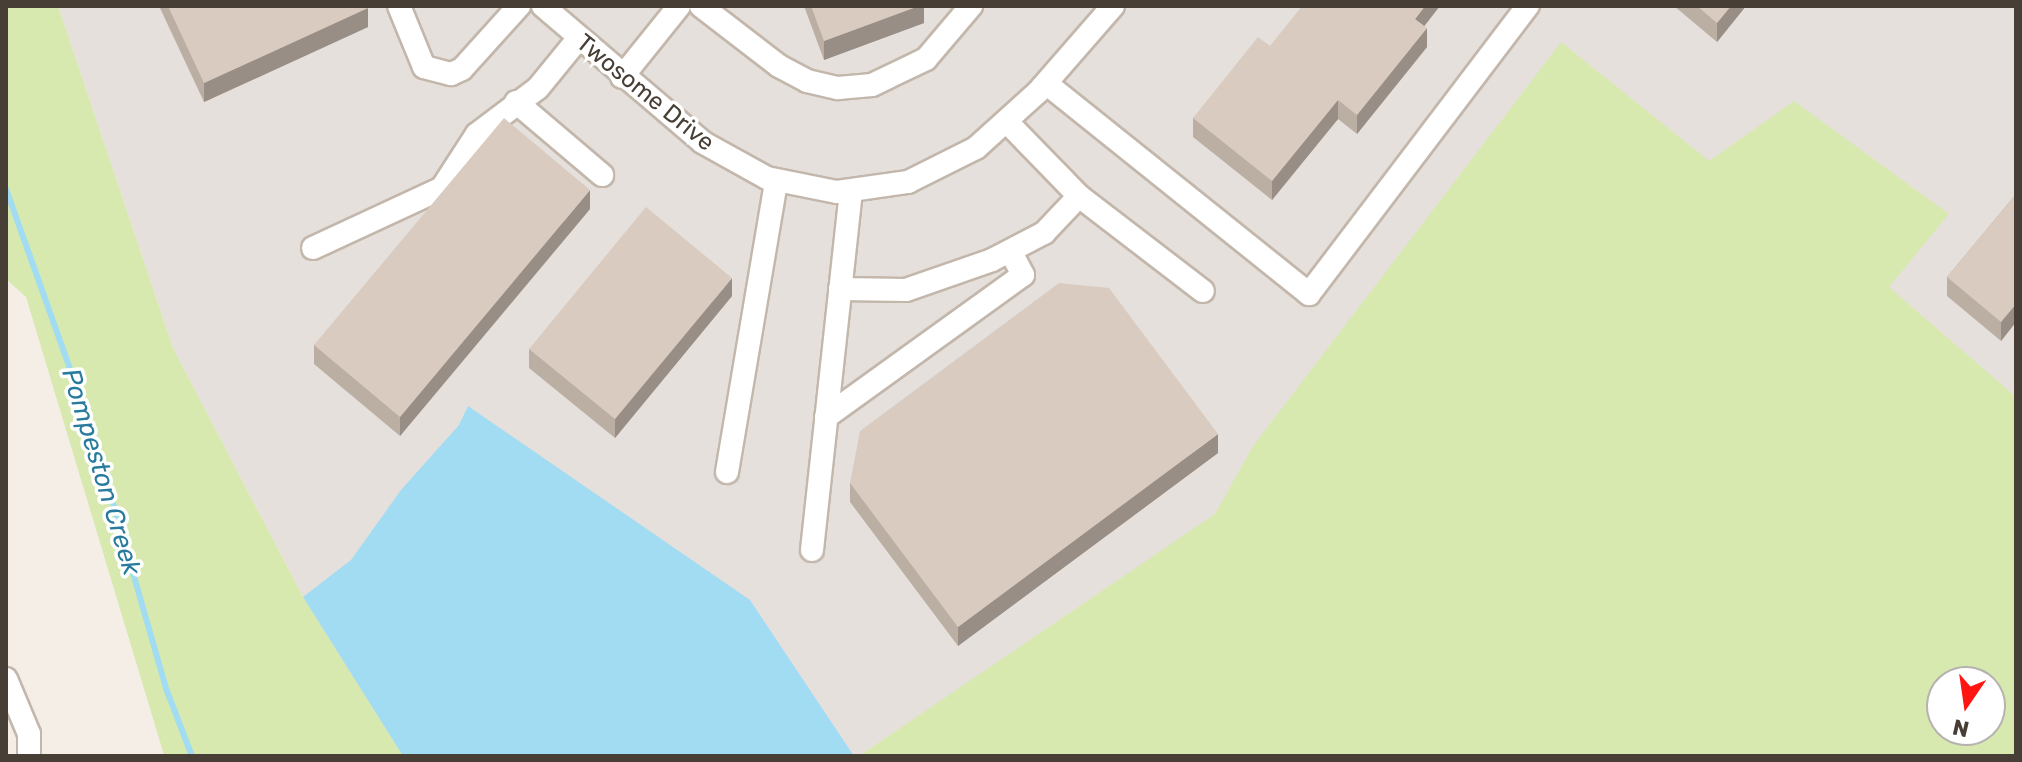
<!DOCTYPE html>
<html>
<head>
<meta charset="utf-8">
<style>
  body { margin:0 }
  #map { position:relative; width:2022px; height:762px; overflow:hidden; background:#f4eee7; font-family:Rubik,sans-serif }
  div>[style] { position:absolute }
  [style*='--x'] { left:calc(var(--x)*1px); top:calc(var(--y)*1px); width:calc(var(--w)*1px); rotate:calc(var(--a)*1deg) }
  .industrial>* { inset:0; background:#e6e0dc }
  .green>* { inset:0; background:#d7e9af }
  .water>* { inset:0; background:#a2dcf2 }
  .stream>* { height:6px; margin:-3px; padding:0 3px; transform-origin:3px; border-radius:3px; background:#a2dcf2 }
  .roads { filter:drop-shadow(2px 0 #c3b7ac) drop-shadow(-2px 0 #c3b7ac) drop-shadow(0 2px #c3b7ac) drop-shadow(0 -2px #c3b7ac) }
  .minor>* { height:22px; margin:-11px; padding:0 11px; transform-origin:11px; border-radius:11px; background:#fff }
  .wall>* { inset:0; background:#bbafa4 }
  .shaded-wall>* { inset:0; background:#988e86 }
  .building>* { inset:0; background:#d9cbbf }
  span { translate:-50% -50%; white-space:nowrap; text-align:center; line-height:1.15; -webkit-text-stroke:7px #fff; paint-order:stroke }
  .street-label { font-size:24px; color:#473e36 }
  .water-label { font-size:26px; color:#287b9d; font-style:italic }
  .frame { position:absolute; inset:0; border:8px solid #473e36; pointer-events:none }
  .north { position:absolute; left:1926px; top:666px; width:80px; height:80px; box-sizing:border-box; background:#fff; border:2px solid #b5b2af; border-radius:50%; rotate:193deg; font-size:22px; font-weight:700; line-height:32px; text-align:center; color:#473e36 }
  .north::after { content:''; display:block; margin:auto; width:28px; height:36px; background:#ff1613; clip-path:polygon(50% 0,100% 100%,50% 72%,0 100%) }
</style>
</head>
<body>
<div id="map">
  <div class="industrial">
    <i style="clip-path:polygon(evenodd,58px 6px,2016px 6px,2016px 756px,330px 756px,303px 597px,173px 348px,58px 6px,1942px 682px,1990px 682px,1990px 730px,1942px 730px,1942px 682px)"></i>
  </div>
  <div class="green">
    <i style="clip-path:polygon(6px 6px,58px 6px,173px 348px,303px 597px,403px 756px,164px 755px,26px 297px,6px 279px)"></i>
    <i style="clip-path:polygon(evenodd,1561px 42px,1709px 161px,1794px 101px,1949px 214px,1889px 287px,2016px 397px,2016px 756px,859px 756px,1215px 514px,1253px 446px,1561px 42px,1942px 682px,1990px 682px,1990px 730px,1942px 730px,1942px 682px)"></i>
  </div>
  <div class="water">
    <i style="clip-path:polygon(468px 406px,750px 600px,854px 756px,403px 756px,303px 597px,351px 560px,401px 490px,459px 425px)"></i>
  </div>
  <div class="stream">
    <i style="--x:6;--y:189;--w:256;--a:70.4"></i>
    <i style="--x:92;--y:430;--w:272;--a:74"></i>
    <i style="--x:167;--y:691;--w:70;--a:69"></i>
  </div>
  <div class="roads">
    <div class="minor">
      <i style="--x:399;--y:6;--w:66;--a:67.7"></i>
      <i style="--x:424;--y:67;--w:28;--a:15"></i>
      <i style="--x:451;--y:74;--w:12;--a:-24"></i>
      <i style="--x:462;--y:69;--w:85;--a:-47.9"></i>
      <i style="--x:543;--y:6;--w:209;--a:40.5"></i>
      <i style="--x:702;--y:142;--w:74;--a:29"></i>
      <i style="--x:767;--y:178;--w:71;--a:11.3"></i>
      <i style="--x:837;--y:192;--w:72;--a:-8"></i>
      <i style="--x:908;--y:182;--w:76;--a:-26.6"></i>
      <i style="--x:976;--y:148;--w:84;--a:-42.1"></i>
      <i style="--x:1038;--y:92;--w:114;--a:-48.9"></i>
      <i style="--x:701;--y:6;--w:98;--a:37.6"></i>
      <i style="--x:779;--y:66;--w:32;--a:28"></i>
      <i style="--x:807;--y:81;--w:32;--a:13"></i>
      <i style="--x:838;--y:88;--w:34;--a:-5"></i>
      <i style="--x:872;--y:85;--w:60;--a:-25.7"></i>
      <i style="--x:926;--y:59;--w:70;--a:-49.7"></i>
      <i style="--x:622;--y:77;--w:91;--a:-51.2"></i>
      <i style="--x:1047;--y:84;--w:336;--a:38.7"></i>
      <i style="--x:1309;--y:294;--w:362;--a:-52.8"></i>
      <i style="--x:516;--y:102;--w:113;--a:40.3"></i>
      <i style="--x:1079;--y:196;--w:156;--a:37.5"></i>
      <i style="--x:313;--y:248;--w:142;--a:-24.9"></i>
      <i style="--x:442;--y:188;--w:64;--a:-57.1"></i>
      <i style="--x:477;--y:134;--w:76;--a:-37"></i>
      <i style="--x:538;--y:88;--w:63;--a:-50.8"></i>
      <i style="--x:840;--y:289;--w:66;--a:0.9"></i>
      <i style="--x:906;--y:290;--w:91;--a:-19.2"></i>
      <i style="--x:992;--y:260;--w:59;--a:-27.4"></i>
      <i style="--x:1044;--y:233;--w:51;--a:-46.6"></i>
      <i style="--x:1079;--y:196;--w:102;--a:-134.2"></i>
      <i style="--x:826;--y:417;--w:243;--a:-35.8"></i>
      <i style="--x:1023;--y:275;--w:27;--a:-118"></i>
      <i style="--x:727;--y:472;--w:295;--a:-80.4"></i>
      <i style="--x:812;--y:550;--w:361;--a:-83.8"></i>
      <i style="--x:6;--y:679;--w:60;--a:67.3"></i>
      <i style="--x:29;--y:734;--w:22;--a:90"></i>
    </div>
  </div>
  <div class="wall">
    <i style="clip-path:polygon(159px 6px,367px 6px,368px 27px,204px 102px)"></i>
    <i style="clip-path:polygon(804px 6px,924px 6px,924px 23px,824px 60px)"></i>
    <i style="clip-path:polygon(1674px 6px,1746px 6px,1717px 42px)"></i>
    <i style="clip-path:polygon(1424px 26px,1427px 47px,1357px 134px,1338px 119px,1272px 200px,1193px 137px,1193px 118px,1270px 46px)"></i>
    <i style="clip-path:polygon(2016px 194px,2016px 322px,2001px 341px,1947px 296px,1947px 277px)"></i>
    <i style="clip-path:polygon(590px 209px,400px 436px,314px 364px,314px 345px)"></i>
    <i style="clip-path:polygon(732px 296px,615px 438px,529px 368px,529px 349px)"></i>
    <i style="clip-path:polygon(1218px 453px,958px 646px,850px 502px,850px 483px)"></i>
  </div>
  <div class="shaded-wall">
    <i style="clip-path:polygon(919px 6px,924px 6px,924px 23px,824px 60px,824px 41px)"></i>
    <i style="clip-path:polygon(1425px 6px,1440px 6px,1415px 38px,1415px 19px)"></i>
    <i style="clip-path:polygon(1731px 6px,1746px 6px,1717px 42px,1717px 23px)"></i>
    <i style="clip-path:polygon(368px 8px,368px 27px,204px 102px,204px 83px)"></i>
    <i style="clip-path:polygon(1427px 28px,1427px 47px,1357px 134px,1357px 115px)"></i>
    <i style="clip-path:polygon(1338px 100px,1338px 119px,1272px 200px,1272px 181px)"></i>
    <i style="clip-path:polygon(590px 190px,590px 209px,400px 436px,400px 417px)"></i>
    <i style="clip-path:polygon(732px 278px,732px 296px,615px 438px,615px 419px)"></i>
    <i style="clip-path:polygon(2016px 304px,2016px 322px,2001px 341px,2001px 322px)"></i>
    <i style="clip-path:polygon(1218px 434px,1218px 453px,958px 646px,958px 627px)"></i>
  </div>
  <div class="building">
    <i style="clip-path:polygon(168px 6px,367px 6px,368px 8px,204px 83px)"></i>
    <i style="clip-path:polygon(811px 6px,919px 6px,824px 41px)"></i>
    <i style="clip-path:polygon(1302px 6px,1425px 6px,1415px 19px,1427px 28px,1357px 115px,1338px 100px,1272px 181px,1193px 118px,1258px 37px,1270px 46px)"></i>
    <i style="clip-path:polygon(1697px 6px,1731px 6px,1717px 23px)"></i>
    <i style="clip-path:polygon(504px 118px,590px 190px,400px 417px,314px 345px)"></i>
    <i style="clip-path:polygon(2016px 194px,2016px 304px,2001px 322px,1947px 277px)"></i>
    <i style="clip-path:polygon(646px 207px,732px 278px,615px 419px,529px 349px)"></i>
    <i style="clip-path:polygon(1059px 283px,1109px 288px,1218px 434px,958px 627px,850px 483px,860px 431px)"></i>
  </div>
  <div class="street-label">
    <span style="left:645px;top:93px;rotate:39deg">Twosome Drive</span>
  </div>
  <div class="water-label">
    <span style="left:101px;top:472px;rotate:73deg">Pompeston Creek</span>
  </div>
  <div class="frame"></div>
  <div class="north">N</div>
</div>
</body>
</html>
